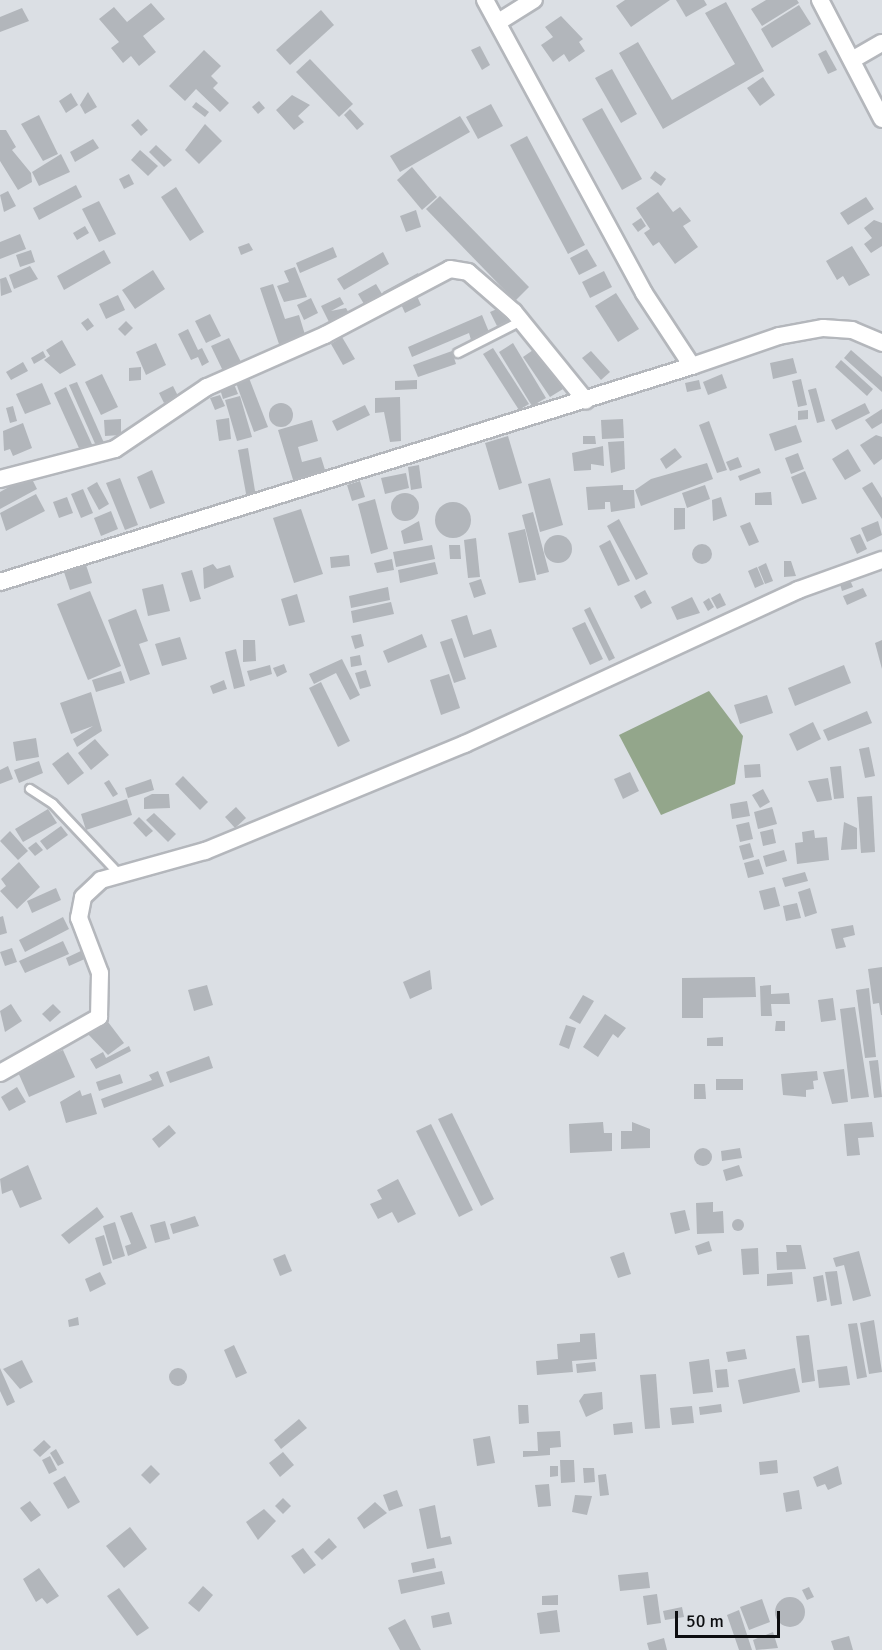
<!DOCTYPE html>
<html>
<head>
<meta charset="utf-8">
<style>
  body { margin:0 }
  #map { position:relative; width:882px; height:1650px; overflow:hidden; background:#dbdfe4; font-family:Signika,sans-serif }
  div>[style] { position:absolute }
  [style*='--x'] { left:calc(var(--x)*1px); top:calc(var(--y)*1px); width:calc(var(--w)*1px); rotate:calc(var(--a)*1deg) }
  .forest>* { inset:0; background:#93a68b }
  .building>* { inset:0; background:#b2b6bb }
  .round { border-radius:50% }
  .roads { filter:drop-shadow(2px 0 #b4b7bc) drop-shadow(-2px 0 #b4b7bc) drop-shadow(0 2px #b4b7bc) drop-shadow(0 -2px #b4b7bc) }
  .service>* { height:8px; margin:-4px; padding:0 4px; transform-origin:4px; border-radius:4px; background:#fff }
  .minor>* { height:16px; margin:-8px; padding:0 8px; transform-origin:8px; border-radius:8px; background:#fff }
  span { translate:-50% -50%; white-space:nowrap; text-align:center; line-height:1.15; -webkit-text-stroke:6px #dbdfe4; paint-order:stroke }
  .scale { position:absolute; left:675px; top:1611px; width:105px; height:27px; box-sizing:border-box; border:3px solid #0d0e10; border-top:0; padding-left:8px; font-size:18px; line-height:21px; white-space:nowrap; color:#0d0e10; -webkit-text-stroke:4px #dbdfe4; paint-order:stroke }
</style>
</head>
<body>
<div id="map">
  <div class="forest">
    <i style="clip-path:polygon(709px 691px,743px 736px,735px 784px,661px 815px,619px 735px)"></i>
  </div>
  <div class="building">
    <i style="clip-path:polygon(625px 0,670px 0,631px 27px,616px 6px)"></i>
    <i style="clip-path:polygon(676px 0,704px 0,707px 5px,686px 17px)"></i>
    <i style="clip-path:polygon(766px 0,797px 0,799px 3px,762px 26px,751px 9px)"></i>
    <i style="clip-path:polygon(726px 2px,764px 71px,663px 129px,619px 53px,638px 42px,672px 100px,735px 64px,705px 13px)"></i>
    <i style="clip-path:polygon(151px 3px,165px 19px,143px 36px,156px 52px,139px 66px,131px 56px,123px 63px,111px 48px,119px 42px,99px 19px,114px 7px,127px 22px)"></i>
    <i style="clip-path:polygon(799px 5px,811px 24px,772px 48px,761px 29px)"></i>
    <i style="clip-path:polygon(22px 8px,29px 21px,0 32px,0 17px)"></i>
    <i style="clip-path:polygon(321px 10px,334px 25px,290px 65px,276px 50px)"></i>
    <i style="clip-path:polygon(561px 16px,583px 39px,579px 42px,585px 51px,569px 62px,564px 54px,553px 62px,541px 45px,553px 37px,545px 27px)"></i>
    <i style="clip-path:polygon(480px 46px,490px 65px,482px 70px,471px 50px)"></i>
    <i style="clip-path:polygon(204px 50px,221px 66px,211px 76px,218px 83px,213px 88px,229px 103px,220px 112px,196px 89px,185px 101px,169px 86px)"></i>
    <i style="clip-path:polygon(826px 50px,837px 70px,828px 74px,818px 54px)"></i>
    <i style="clip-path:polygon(310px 59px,353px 104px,339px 117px,296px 72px)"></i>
    <i style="clip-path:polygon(612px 69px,637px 114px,621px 123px,595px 78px)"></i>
    <i style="clip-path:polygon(763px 77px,775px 95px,760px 106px,747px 88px)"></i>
    <i style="clip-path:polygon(88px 92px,97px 107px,85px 114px,80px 105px)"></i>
    <i style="clip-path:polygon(71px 93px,78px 105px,66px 113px,59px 101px)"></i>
    <i style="clip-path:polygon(292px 95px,310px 105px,298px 116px,304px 122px,294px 130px,276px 110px)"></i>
    <i style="clip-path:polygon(259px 101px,265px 108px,258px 114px,252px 107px)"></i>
    <i style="clip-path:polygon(196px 102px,209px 112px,205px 117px,192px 107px)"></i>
    <i style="clip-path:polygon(491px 104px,503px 126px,478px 139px,466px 117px)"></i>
    <i style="clip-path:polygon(602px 108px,642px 179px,622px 190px,582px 119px)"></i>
    <i style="clip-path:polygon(350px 109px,364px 124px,357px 130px,344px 115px)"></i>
    <i style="clip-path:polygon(39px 115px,58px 154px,43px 161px,21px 124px)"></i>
    <i style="clip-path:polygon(460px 116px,470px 132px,400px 172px,390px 156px)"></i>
    <i style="clip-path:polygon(138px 119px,148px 130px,141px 136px,131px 125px)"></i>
    <i style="clip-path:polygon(205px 124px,222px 141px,199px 164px,185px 150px)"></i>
    <i style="clip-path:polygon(0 130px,6px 130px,16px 147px,12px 150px,31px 173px,32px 182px,18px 190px,0 161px)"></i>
    <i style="clip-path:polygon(527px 136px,585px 245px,568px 254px,510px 145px)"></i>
    <i style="clip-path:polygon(93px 139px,99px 148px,75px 162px,70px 152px)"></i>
    <i style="clip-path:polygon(156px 145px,172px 160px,164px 167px,149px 152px)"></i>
    <i style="clip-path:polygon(140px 150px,158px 166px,148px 176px,131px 160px)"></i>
    <i style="clip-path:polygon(61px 154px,70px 172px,39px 186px,32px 172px)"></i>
    <i style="clip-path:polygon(412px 167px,437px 197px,422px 210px,397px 180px)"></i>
    <i style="clip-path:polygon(655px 171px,666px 179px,661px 186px,650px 178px)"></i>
    <i style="clip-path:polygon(129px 174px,134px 184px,124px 189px,119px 179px)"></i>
    <i style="clip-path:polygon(76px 185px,82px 197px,39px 220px,33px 208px)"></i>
    <i style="clip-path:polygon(176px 187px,204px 232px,190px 241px,161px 197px)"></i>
    <i style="clip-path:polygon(8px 191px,16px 206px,4px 212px,0 195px)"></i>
    <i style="clip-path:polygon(658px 192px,673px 212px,680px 207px,691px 221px,683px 226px,698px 247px,675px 264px,659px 242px,653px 246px,644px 233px,650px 229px,636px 208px)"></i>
    <i style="clip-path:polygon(440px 196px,529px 287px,515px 301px,426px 209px)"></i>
    <i style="clip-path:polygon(866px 197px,874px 209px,848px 225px,840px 213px)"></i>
    <i style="clip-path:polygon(99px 201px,116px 234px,99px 242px,82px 209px)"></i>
    <i style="clip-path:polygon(416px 210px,421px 227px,406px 232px,400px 216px)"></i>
    <i style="clip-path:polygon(641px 218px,646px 226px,638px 232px,632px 224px)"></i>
    <i style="clip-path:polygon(874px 220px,882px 223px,882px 246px,871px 253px,864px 244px,872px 238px,864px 228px)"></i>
    <i style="clip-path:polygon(85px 226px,89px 233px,77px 240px,73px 233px)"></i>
    <i style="clip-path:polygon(20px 234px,26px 249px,0 259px,0 242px)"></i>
    <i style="clip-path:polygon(249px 243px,253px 250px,241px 255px,238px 247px)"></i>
    <i style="clip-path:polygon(852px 246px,870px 275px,849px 286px,843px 276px,837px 280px,826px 261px)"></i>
    <i style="clip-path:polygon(333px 247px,337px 257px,300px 273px,296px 263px)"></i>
    <i style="clip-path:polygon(587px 249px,597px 266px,579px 275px,570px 258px)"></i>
    <i style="clip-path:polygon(31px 250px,35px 262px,20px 267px,16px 255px)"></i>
    <i style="clip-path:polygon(104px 250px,111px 263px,64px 290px,57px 276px)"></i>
    <i style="clip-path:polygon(383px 252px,389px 264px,344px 290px,337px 279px)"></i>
    <i style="clip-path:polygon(30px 266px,38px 279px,14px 289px,9px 275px)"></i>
    <i style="clip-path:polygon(295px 267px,307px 297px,284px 302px,277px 286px,289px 282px,284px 271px)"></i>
    <i style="clip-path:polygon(153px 270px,165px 289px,135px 309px,122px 290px)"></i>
    <i style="clip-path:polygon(604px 271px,612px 287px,590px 298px,582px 282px)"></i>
    <i style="clip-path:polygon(418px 273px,421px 279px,387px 298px,383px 292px)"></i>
    <i style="clip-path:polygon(6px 277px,12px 292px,1px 296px,0 279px)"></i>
    <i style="clip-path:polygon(273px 284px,285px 319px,299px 315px,306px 338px,280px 347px,260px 288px)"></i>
    <i style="clip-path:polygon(376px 284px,385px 299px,367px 309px,358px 294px)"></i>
    <i style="clip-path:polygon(616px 293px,639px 329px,618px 342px,595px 306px)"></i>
    <i style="clip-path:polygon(416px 294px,421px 305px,405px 313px,400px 302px)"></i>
    <i style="clip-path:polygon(118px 295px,125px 310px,106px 319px,99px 304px)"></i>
    <i style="clip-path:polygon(340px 297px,344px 304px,331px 311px,346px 308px,351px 317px,331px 326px,321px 306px)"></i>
    <i style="clip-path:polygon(311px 298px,318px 313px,304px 320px,297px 305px)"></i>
    <i style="clip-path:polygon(504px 306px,510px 320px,497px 326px,490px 312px)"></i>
    <i style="clip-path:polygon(210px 314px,221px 336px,206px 343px,195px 321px)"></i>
    <i style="clip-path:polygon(482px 315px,489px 332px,471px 340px,469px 333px,412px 357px,408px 347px)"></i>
    <i style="clip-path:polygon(88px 318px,94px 326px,87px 331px,81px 323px)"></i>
    <i style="clip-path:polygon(126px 321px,133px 328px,125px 336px,118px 329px)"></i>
    <i style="clip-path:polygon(188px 329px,198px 350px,202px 348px,209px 362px,202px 366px,198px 357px,191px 360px,178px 334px)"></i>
    <i style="clip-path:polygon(342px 337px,355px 359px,343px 365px,331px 344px)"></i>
    <i style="clip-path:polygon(229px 338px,241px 362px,223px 371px,211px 346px)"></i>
    <i style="clip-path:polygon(62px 340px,76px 365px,60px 374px,44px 360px,50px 356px,46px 350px)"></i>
    <i style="clip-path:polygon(156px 343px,166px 365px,146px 375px,136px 352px)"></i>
    <i style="clip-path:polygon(513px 343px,546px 398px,532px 406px,499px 352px)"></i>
    <i style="clip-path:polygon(493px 348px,529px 404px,519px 410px,483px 354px)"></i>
    <i style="clip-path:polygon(536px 348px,563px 389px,550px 397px,523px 357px)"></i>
    <i style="clip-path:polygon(851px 350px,882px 377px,882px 392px,844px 358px)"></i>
    <i style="clip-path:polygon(43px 351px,46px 357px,34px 364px,31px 358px)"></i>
    <i style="clip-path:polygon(452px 351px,456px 364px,418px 377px,413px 365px)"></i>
    <i style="clip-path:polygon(591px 351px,610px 372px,601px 380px,582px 358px)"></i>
    <i style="clip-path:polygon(793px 358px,797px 373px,773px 379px,770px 363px)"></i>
    <i style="clip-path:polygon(841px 360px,873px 389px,867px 396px,835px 367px)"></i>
    <i style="clip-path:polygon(23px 362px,28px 371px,11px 380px,6px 372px)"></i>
    <i style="clip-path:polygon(141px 367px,141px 380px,129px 381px,129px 368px)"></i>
    <i style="clip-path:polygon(102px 374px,118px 407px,101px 415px,85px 382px)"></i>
    <i style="clip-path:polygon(722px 374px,727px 388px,708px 395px,703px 382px)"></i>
    <i style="clip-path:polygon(249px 378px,268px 427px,254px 432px,236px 383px)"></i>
    <i style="clip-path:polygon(801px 379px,807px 405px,798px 407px,792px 381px)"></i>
    <i style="clip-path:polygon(417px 380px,417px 389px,395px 390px,395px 381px)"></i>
    <i style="clip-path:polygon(699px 380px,701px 389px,687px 392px,685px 383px)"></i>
    <i style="clip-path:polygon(77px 382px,105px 445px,97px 448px,69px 385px)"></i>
    <i style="clip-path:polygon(42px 383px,51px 404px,25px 414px,16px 394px)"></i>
    <i style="clip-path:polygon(234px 384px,238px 394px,223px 399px,220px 389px)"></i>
    <i style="clip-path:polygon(173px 386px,178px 396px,164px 403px,159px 393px)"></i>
    <i style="clip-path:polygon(66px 387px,95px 451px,83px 457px,54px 393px)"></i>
    <i style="clip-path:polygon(816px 388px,825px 421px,817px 423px,808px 390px)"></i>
    <i style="clip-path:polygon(220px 395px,225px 406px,215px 410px,210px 398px)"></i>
    <i style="clip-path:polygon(240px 396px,252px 437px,237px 441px,225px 400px)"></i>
    <i style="clip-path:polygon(400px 397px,401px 441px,390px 442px,384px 412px,375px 413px,375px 398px)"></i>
    <i style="clip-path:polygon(865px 403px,870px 413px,836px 430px,831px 420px)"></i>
    <i class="round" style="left:269px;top:403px;width:24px;height:24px"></i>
    <i style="clip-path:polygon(365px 405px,370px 415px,337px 431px,332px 421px)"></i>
    <i style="clip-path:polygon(13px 406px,17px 421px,10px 423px,6px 408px)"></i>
    <i style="clip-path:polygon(882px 409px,882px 423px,872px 429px,865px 420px)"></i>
    <i style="clip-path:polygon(808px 410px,808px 419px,798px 420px,798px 411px)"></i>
    <i style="clip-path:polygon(229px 418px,231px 439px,219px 441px,216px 420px)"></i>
    <i style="clip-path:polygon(121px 419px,121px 435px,105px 436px,104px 420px)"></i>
    <i style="clip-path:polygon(623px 419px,624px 438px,602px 439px,601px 420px)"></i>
    <i style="clip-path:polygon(312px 420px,318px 441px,298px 447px,302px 462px,321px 457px,326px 473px,294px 483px,278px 430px)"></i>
    <i style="clip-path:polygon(709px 421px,727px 470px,717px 473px,699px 425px)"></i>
    <i style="clip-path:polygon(23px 423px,32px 448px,13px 456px,10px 449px,4px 451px,3px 431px)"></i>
    <i style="clip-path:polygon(796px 425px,802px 442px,775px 451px,769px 434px)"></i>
    <i style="clip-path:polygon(876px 435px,882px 437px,882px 459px,874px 465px,860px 445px)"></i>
    <i style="clip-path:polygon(508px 436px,522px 483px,499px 490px,485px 443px)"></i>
    <i style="clip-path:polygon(583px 436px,595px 436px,596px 444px,583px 444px)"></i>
    <i style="clip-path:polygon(624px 441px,625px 469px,611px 473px,608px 442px)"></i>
    <i style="clip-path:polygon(603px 446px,604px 466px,591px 464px,591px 470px,574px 471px,572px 453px)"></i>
    <i style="clip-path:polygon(248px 448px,256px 497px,247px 499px,238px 450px)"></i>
    <i style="clip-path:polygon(675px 448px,682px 457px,666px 469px,660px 459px)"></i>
    <i style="clip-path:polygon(848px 449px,861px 471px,845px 480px,832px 459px)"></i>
    <i style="clip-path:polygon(798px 453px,804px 469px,791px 474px,785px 458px)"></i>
    <i style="clip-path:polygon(738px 457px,742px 467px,730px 471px,726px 462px)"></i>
    <i style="clip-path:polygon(707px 463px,713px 479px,641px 506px,635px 490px,651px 479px)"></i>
    <i style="clip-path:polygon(419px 465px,422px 488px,411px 490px,408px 467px)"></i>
    <i style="clip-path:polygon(759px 468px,761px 473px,740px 481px,738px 476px)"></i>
    <i style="clip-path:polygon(152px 470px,165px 503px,150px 509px,137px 477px)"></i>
    <i style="clip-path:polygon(805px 471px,817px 499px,802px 504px,791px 477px)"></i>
    <i style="clip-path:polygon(406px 473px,409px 488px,385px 494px,381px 478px)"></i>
    <i style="clip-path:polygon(30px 475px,37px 489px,0 509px,0 492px)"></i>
    <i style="clip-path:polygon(120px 478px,138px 525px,125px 530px,106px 483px)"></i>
    <i style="clip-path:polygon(550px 478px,563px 525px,540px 532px,528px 484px)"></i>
    <i style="clip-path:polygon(360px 481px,365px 497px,352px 501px,347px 485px)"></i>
    <i style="clip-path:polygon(97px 482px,109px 504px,99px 510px,87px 488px)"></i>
    <i style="clip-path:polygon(872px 482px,882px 498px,882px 519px,862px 488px)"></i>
    <i style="clip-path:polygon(623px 485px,623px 490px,634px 490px,635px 508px,611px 512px,610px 502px,605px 502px,605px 509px,588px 510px,586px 487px)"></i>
    <i style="clip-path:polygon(705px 485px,710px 499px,687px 508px,682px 493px)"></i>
    <i style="clip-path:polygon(83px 489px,93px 513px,81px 518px,71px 494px)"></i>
    <i style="clip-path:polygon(771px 492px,772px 505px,755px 505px,755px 493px)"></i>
    <i class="round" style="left:391px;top:493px;width:28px;height:28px"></i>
    <i style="clip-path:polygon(36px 494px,45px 511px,6px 531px,0 513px)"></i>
    <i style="clip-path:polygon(67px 497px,73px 513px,59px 518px,53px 502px)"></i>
    <i style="clip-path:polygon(721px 497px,727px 516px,713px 521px,712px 500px)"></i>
    <i style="clip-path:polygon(375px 499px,388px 549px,371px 554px,358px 504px)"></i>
    <i class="round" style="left:435px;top:502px;width:36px;height:36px"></i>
    <i style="clip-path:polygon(674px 508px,685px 508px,685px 529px,674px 530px)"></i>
    <i style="clip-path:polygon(301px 509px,323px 574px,294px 583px,273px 518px)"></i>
    <i style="clip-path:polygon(111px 511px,118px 529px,101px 536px,94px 518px)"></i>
    <i style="clip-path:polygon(533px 512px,549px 572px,537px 575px,522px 515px)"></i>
    <i style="clip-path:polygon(619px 519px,648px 574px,636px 580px,607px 526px)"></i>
    <i style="clip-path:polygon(419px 521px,423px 540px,404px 544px,401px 531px)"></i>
    <i style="clip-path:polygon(878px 521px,882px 535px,867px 542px,861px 528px)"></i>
    <i style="clip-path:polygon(750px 522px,759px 542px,749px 546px,740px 526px)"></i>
    <i style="clip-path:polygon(525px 529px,536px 580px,519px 583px,508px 533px)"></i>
    <i style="clip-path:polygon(860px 534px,867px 549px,857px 554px,850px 538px)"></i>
    <i class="round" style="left:544px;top:535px;width:28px;height:28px"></i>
    <i style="clip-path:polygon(476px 538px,480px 577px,468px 578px,464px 540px)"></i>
    <i style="clip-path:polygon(610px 540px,630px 581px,618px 586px,599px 546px)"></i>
    <i class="round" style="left:692px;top:544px;width:20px;height:20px"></i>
    <i style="clip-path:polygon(432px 545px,435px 559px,396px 567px,393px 552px)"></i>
    <i style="clip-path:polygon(449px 545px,460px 545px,461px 559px,450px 559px)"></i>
    <i style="clip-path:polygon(349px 555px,350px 566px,331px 568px,330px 557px)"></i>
    <i style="clip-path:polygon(392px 559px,394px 570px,377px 573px,374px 563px)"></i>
    <i style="clip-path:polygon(784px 561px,791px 561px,796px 576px,784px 577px)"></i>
    <i style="clip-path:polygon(435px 562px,438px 574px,400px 583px,398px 570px)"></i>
    <i style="clip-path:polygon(766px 563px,773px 581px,765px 584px,758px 567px)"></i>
    <i style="clip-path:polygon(213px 564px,217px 569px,230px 565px,234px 577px,204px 589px,203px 568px)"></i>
    <i style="clip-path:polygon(86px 565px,92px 583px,70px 590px,64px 572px)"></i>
    <i style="clip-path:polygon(757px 567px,764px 584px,755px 588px,748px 571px)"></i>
    <i style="clip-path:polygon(192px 570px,201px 599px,190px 602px,181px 573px)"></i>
    <i style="clip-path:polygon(481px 579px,486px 594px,474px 598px,469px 583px)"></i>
    <i style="clip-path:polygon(850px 580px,853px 587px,842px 591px,840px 584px)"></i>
    <i style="clip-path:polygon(163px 584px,170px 611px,148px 616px,142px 589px)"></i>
    <i style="clip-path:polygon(388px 587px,390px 600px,351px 608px,349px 596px)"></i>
    <i style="clip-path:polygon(863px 588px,867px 596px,847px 605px,843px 596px)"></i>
    <i style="clip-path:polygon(645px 590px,652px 603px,641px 609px,634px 596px)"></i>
    <i style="clip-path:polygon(90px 591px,121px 666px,88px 680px,57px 604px)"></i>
    <i style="clip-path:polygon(720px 593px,726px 605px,717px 609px,711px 598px)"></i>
    <i style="clip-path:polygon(297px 594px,305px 622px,289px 626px,281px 599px)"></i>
    <i style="clip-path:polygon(692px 597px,700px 613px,677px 620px,671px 607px)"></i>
    <i style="clip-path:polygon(709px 598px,714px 607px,708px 611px,703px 602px)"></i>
    <i style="clip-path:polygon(391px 602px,394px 614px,353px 623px,351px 611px)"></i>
    <i style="clip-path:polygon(590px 607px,615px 658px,609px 661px,584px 610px)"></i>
    <i style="clip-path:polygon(136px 609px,148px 641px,139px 644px,150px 674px,130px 681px,108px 620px)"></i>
    <i style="clip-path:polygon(467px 615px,473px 635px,491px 629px,497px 647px,464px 658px,451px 620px)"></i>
    <i style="clip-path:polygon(585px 622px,603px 659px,590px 665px,572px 628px)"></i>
    <i style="clip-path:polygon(361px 634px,364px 646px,355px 649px,351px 636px)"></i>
    <i style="clip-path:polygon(422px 634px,427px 647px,388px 663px,383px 651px)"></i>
    <i style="clip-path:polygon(180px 637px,187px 659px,162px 666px,155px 644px)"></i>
    <i style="clip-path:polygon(452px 638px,466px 679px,454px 683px,440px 642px)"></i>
    <i style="clip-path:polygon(243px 640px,255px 640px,256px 661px,243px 662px)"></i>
    <i style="clip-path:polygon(882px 640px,882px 669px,875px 643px)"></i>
    <i style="clip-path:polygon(236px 649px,245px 686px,234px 689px,225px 652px)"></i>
    <i style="clip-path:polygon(360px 655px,362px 665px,351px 667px,350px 657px)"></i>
    <i style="clip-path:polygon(342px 659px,360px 695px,350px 700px,336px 673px,314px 684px,309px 674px)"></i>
    <i style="clip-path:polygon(284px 664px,287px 672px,277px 677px,273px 668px)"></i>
    <i style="clip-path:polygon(270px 665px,272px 674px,250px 681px,247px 671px)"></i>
    <i style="clip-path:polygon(844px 665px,851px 683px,795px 706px,788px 688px)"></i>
    <i style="clip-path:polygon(366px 670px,371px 686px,360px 689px,355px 673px)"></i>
    <i style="clip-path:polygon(121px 671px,125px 683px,96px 692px,92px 680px)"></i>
    <i style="clip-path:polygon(449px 674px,460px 708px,441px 715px,430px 680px)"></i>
    <i style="clip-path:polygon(224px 680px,227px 689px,213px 694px,210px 686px)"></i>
    <i style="clip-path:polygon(321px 682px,350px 741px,338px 747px,309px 688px)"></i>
    <i style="clip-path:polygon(91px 692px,102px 731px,77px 747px,73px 739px,93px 726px,71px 734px,60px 703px)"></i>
    <i style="clip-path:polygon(767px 695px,773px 713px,740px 724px,734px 705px)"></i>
    <i style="clip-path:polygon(867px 711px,872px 723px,828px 741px,823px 730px)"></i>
    <i style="clip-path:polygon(813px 722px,821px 739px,797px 751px,789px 734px)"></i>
    <i style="clip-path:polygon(36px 738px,39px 757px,16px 761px,13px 742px)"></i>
    <i style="clip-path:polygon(95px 739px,109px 755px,91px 770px,78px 753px)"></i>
    <i style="clip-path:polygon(869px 747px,875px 776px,865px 778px,859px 749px)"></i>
    <i style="clip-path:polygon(68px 752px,84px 773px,68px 785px,52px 764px)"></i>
    <i style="clip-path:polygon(39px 761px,43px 773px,19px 783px,14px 770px)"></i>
    <i style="clip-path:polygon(760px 764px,761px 777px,745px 778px,744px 765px)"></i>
    <i style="clip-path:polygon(8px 766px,13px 779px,0 784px,0 770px)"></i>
    <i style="clip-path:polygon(841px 766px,844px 798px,834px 799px,830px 767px)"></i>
    <i style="clip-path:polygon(630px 772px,639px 791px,623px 799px,614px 779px)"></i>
    <i style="clip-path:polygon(183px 776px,208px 802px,200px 810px,175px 784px)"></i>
    <i style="clip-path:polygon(828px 778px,832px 800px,817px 802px,808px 781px)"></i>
    <i style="clip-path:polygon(151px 779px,154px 790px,128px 798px,125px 788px)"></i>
    <i style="clip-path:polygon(109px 780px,118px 794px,113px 797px,104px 783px)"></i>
    <i style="clip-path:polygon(763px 789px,770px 802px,760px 808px,752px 795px)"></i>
    <i style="clip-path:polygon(152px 794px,169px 794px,170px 808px,144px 809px,144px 798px)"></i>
    <i style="clip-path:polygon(872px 796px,875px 852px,861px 853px,857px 797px)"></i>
    <i style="clip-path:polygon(127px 799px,132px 815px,86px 830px,81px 814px)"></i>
    <i style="clip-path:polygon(747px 801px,750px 816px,732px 819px,730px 804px)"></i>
    <i style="clip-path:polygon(236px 807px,246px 818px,235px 828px,225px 817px)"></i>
    <i style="clip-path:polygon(772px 807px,777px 824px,758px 829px,754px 812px)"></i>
    <i style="clip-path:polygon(48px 809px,57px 823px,23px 842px,15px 829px)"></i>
    <i style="clip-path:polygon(154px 813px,176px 834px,168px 842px,146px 820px)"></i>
    <i style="clip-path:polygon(139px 817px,153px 831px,146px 837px,133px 823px)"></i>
    <i style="clip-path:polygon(749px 822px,753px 839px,740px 842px,736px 825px)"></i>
    <i style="clip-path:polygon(844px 822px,857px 828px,857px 849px,841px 850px)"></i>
    <i style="clip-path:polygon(61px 826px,68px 835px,47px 850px,40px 841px)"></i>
    <i style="clip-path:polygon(773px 829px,776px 843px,763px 846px,760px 832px)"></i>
    <i style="clip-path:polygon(814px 830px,815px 838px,827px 837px,829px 860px,797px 864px,795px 843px,803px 842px,802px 832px)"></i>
    <i style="clip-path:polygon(10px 831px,28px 851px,18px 860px,0 841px)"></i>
    <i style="clip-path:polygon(36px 842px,43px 850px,35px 856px,28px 848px)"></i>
    <i style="clip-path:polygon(750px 843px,754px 857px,743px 860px,739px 846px)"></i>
    <i style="clip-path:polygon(784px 850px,787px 861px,766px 867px,763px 856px)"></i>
    <i style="clip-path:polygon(759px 859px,764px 874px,748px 878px,744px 863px)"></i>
    <i style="clip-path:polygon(19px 862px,40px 887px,17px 909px,0 891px,6px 886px,1px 879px)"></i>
    <i style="clip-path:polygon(805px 872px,808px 881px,785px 887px,782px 878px)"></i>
    <i style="clip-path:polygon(775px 887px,780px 906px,764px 910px,759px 891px)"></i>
    <i style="clip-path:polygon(56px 888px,61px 900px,32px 913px,27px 901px)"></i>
    <i style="clip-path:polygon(810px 888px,817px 913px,805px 917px,798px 892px)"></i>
    <i style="clip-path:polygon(797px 903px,801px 918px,786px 921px,783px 906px)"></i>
    <i style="clip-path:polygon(3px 916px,7px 933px,0 935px,0 917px)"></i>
    <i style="clip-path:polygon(63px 917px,69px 929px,25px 952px,19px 940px)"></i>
    <i style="clip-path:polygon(853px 925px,855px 935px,843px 938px,846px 947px,836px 949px,831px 929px)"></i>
    <i style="clip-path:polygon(63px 941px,69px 954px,25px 973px,19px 961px)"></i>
    <i style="clip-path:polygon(12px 948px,17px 962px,5px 966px,0 952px)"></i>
    <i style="clip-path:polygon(83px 950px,87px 958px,69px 966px,66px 958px)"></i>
    <i style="clip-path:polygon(882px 967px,882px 1015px,881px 1015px,879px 1003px,873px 1004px,868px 969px)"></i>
    <i style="clip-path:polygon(430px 970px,432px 989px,410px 999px,403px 982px)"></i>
    <i style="clip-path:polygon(755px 977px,756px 997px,703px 998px,703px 1018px,682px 1018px,682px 978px)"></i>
    <i style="clip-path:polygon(207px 985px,213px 1005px,194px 1011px,188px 990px)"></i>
    <i style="clip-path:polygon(771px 985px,771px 994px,789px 993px,790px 1004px,771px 1004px,772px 1016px,761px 1016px,760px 986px)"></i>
    <i style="clip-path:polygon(869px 988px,876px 1057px,865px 1058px,856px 990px)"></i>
    <i style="clip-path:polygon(583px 995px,594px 1001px,580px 1024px,569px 1018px)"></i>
    <i style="clip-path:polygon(833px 998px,836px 1020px,821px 1022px,818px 1000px)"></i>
    <i style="clip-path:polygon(11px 1004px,22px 1021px,5px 1032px,0 1011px)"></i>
    <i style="clip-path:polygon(53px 1004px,61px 1012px,50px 1022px,42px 1014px)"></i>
    <i style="clip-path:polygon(855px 1007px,869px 1097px,851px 1099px,840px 1009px)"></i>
    <i style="clip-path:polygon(605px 1014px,626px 1028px,618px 1038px,613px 1034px,598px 1057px,583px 1047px)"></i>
    <i style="clip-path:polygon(105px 1018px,124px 1043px,108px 1055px,86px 1032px)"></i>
    <i style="clip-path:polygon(776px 1021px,785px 1021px,785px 1031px,775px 1031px)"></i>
    <i style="clip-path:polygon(566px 1025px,576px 1028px,569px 1049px,559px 1045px)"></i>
    <i style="clip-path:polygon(723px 1037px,723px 1046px,707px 1046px,707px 1038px)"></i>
    <i style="clip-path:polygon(129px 1046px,131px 1051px,96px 1069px,90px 1059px,103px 1052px,106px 1058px)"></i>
    <i style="clip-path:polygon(63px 1050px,75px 1077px,29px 1097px,17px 1070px)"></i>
    <i style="clip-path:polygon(209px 1056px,213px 1068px,170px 1083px,166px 1072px)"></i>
    <i style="clip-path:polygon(878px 1060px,882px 1097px,874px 1098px,869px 1061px)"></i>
    <i style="clip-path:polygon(844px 1069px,848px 1102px,832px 1104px,823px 1072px)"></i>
    <i style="clip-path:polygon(158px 1071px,164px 1086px,104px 1108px,101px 1099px,152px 1080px,149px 1075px)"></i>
    <i style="clip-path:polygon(817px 1071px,818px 1080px,813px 1081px,814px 1089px,806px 1090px,806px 1097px,783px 1095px,781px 1074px)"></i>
    <i style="clip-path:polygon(120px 1074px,123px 1083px,99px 1091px,96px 1082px)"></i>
    <i style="clip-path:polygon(716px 1079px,743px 1079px,743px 1090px,716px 1090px)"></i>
    <i style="clip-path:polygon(694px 1084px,705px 1084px,706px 1099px,694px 1099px)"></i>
    <i style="clip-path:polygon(17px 1087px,26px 1102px,9px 1111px,1px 1097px)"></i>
    <i style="clip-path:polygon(80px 1090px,82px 1096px,91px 1093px,97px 1114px,66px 1123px,60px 1102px)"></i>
    <i style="clip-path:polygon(452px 1113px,494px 1199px,481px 1206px,438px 1119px)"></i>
    <i style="clip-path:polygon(603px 1122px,604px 1133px,612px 1133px,612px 1151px,570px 1153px,569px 1124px)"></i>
    <i style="clip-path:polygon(632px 1122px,650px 1129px,650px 1148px,621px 1149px,621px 1131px,632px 1131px)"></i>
    <i style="clip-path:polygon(872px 1122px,874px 1137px,858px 1138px,860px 1155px,847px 1156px,844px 1124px)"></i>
    <i style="clip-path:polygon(431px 1124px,473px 1210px,459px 1217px,416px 1131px)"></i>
    <i style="clip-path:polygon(169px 1125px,176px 1133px,159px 1148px,152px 1139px)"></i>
    <i class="round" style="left:694px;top:1148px;width:18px;height:18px"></i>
    <i style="clip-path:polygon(740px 1148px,742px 1158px,722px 1161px,721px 1151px)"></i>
    <i style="clip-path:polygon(28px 1165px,42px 1199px,20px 1208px,12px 1190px,2px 1194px,0 1179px)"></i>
    <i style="clip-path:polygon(739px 1165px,743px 1176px,726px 1181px,723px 1170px)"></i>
    <i style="clip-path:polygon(398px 1179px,416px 1214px,398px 1223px,392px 1212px,378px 1219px,370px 1204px,382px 1199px,377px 1190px)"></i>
    <i style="clip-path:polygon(713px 1202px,713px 1212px,723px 1211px,724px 1233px,697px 1234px,696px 1203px)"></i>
    <i style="clip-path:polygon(97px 1207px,104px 1217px,69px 1244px,61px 1235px)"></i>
    <i style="clip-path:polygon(685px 1210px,690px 1230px,675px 1234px,670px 1213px)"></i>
    <i style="clip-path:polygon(132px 1212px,147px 1248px,128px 1256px,125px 1246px,131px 1244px,120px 1216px)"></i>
    <i style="clip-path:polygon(195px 1216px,199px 1226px,173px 1234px,170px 1224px)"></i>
    <i class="round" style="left:732px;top:1219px;width:12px;height:12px"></i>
    <i style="clip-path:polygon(165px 1221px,170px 1239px,155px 1243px,150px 1225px)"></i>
    <i style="clip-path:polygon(115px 1222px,125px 1256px,113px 1260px,103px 1226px)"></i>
    <i style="clip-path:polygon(104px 1235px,112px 1263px,103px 1266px,95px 1238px)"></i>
    <i style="clip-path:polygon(709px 1241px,712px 1251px,698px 1255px,695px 1246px)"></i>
    <i style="clip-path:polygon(786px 1245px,801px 1245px,806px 1269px,777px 1270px,776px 1252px,787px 1252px)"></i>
    <i style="clip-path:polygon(758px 1248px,759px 1274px,743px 1275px,741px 1249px)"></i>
    <i style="clip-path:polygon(859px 1251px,871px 1296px,853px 1301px,844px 1265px,836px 1267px,833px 1258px)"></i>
    <i style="clip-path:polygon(624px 1252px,631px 1274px,618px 1278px,610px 1257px)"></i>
    <i style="clip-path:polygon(285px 1254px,292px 1271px,280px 1276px,273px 1259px)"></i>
    <i style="clip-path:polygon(837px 1271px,842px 1304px,831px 1306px,825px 1272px)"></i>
    <i style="clip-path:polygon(100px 1272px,106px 1284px,90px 1292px,85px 1279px)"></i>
    <i style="clip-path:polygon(792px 1272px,793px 1284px,767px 1286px,767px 1274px)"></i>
    <i style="clip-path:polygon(823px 1275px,827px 1300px,817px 1302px,813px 1277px)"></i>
    <i style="clip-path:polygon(78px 1317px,79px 1325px,69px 1327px,68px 1320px)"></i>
    <i style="clip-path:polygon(874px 1320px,882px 1372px,869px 1374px,860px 1323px)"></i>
    <i style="clip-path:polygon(857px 1323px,867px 1377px,857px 1379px,848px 1324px)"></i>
    <i style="clip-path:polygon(595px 1333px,597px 1359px,572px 1361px,573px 1372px,537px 1375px,536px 1361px,558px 1359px,557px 1344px,580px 1342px,580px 1334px)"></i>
    <i style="clip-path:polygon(809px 1335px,815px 1381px,802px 1383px,796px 1336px)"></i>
    <i style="clip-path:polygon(234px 1345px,247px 1373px,236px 1378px,224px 1350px)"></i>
    <i style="clip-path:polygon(745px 1349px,747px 1359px,728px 1362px,726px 1352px)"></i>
    <i style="clip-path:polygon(709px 1359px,713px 1392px,693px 1394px,689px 1362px)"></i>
    <i style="clip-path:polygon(22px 1360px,33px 1382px,20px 1389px,3px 1369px)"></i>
    <i style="clip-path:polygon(595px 1362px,596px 1371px,577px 1373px,576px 1364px)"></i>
    <i style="clip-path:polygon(847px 1366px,850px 1385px,819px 1388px,817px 1370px)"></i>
    <i style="clip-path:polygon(0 1368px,15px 1402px,7px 1406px,0 1391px)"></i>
    <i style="clip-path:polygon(795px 1368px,800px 1392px,743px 1404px,738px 1380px)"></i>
    <i class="round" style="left:169px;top:1368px;width:18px;height:18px"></i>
    <i style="clip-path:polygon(727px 1369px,729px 1387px,717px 1388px,715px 1370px)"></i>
    <i style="clip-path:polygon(656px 1374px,660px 1428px,645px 1429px,640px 1375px)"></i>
    <i style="clip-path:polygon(602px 1392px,603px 1409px,586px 1417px,579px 1401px,584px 1394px)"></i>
    <i style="clip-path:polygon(721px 1404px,722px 1412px,700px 1415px,699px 1407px)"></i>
    <i style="clip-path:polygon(518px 1405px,528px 1405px,529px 1423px,519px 1424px)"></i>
    <i style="clip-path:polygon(692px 1406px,694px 1423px,672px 1425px,670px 1408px)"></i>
    <i style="clip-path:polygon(299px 1419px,307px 1428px,281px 1449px,274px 1440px)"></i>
    <i style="clip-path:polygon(632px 1422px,633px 1433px,614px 1435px,613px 1424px)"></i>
    <i style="clip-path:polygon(560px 1431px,561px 1447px,550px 1448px,550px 1455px,523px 1457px,523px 1451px,538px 1451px,537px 1432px)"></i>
    <i style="clip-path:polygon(490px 1436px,495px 1463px,477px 1466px,473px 1439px)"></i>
    <i style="clip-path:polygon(44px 1440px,51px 1447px,40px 1457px,33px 1450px)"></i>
    <i style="clip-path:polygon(56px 1449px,64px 1463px,58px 1466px,50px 1453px)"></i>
    <i style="clip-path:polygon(283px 1452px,294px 1465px,280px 1477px,269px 1463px)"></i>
    <i style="clip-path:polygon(50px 1456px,57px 1470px,49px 1474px,42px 1460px)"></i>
    <i style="clip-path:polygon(560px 1460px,574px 1460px,575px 1482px,561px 1483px)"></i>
    <i style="clip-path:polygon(777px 1460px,778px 1473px,760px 1475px,759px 1462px)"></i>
    <i style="clip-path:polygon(151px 1465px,160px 1474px,150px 1484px,141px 1475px)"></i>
    <i style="clip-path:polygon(550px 1466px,558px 1466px,558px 1476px,550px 1477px)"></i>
    <i style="clip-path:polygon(838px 1466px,842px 1484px,828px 1490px,825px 1484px,817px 1487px,813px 1477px)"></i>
    <i style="clip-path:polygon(583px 1468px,594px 1468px,595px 1482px,584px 1483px)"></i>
    <i style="clip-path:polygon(606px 1474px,609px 1495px,600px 1496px,598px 1475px)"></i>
    <i style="clip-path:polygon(65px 1476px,80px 1502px,68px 1509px,53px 1483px)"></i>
    <i style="clip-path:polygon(549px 1484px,551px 1506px,538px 1507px,535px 1485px)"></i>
    <i style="clip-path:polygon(397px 1490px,403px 1506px,389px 1511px,383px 1495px)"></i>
    <i style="clip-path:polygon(799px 1490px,802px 1509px,786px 1512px,783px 1493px)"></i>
    <i style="clip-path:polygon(575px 1495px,592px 1496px,587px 1515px,572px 1512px)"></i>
    <i style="clip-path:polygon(283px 1498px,291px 1506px,283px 1514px,275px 1506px)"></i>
    <i style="clip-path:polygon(30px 1501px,41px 1515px,31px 1522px,20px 1508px)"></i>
    <i style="clip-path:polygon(375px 1502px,387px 1513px,364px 1529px,357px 1518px)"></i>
    <i style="clip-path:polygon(435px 1505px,441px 1538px,450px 1536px,452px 1544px,427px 1549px,419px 1509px)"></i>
    <i style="clip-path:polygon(264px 1509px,276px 1521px,258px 1540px,246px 1522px)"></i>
    <i style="clip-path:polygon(130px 1527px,147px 1549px,124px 1568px,106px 1546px)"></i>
    <i style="clip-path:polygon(329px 1538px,337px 1547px,322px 1560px,314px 1552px)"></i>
    <i style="clip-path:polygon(303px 1548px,316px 1565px,304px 1574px,291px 1556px)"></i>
    <i style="clip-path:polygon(434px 1558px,436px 1568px,413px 1573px,411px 1563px)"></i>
    <i style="clip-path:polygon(39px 1568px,59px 1596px,47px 1604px,42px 1598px,36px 1602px,23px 1579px)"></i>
    <i style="clip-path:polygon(442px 1571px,445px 1584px,401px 1594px,398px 1580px)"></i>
    <i style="clip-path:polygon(648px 1572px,650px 1588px,620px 1591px,618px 1575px)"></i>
    <i style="clip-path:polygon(203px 1586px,213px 1595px,199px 1612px,188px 1603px)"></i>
    <i style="clip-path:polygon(809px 1587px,814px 1597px,807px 1600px,802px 1590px)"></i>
    <i style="clip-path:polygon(119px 1588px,149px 1628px,137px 1636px,107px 1596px)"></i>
    <i style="clip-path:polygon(657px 1594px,661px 1623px,647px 1625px,643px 1596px)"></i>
    <i style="clip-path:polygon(558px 1595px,558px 1605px,542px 1605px,542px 1596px)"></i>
    <i class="round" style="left:775px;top:1597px;width:30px;height:30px"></i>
    <i style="clip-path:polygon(762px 1599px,770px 1622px,749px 1630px,740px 1607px)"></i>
    <i style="clip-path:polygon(682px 1607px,684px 1617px,665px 1620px,663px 1611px)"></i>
    <i style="clip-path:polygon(557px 1610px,560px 1632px,540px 1634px,537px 1613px)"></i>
    <i style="clip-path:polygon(739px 1610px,752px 1650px,739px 1650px,727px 1615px)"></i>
    <i style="clip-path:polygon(449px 1612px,452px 1624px,433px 1628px,431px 1616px)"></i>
    <i style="clip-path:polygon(405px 1619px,421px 1650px,400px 1650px,388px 1628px)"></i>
    <i style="clip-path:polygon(773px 1632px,778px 1648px,756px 1650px,753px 1640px)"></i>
    <i style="clip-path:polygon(849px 1636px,853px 1650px,834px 1650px,831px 1641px)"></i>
    <i style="clip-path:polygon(664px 1638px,667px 1650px,649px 1650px,647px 1643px)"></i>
  </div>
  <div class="roads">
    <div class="service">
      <i style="--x:458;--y:353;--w:71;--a:-26.9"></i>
      <i style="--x:30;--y:789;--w:27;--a:33"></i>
      <i style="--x:53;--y:804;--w:98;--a:46.7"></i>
    </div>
    <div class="minor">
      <i style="--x:485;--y:0;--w:333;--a:61.5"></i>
      <i style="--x:644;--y:293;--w:87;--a:56.7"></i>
      <i style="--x:692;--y:366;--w:92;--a:-19"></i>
      <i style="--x:779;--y:336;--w:45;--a:-10.3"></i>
      <i style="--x:823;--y:328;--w:29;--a:4"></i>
      <i style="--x:852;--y:330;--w:33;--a:23"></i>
      <i style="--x:820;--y:0;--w:134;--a:62.5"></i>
      <i style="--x:500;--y:21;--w:40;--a:-32"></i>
      <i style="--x:852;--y:60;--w:34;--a:-30"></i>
      <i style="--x:0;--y:479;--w:119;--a:-14.6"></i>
      <i style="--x:115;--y:449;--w:111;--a:-34"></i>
      <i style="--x:207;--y:387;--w:129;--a:-23.8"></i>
      <i style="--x:325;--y:335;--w:141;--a:-27.8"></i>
      <i style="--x:450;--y:269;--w:18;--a:9"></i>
      <i style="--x:468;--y:272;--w:61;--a:41"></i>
      <i style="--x:514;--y:312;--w:114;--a:51"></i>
      <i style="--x:0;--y:582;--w:725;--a:-17.34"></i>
      <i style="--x:0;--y:1073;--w:114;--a:-29.5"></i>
      <i style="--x:99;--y:1017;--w:44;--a:-88.7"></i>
      <i style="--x:100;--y:973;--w:59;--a:-110.9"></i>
      <i style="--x:79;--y:918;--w:21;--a:-79"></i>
      <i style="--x:83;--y:897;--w:25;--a:-43"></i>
      <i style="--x:101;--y:880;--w:108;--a:-15.6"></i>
      <i style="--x:205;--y:851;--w:281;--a:-22.4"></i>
      <i style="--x:465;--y:744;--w:367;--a:-24.8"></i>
      <i style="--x:798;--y:590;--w:89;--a:-19.7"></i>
    </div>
  </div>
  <div class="scale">50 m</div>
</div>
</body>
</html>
